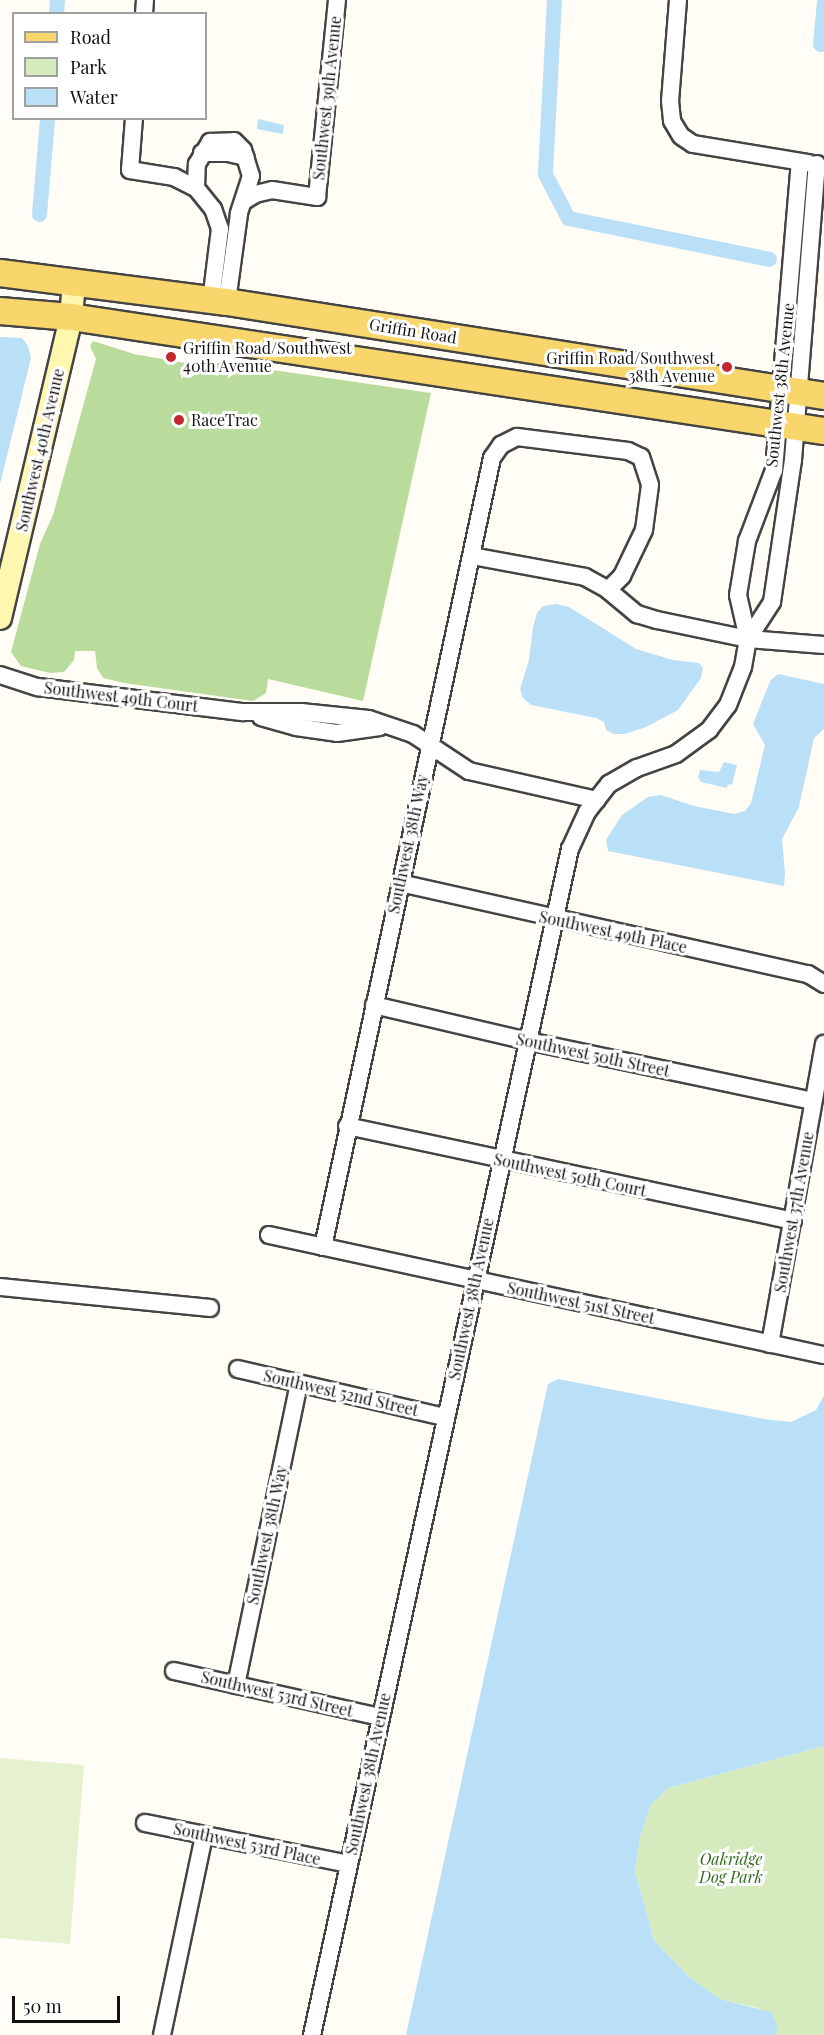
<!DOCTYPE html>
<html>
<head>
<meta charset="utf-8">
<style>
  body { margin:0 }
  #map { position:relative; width:824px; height:2035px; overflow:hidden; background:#fffdf5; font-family:"Playfair Display",serif }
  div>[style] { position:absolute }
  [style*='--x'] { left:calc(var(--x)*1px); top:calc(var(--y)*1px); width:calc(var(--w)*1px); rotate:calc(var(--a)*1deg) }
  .green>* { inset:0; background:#d5ebbd }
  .forest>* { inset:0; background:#b9dc9c }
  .pitch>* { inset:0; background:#e6f2cf }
  .water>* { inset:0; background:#b9e0f7 }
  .canal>* { height:15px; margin:-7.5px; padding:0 7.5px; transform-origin:7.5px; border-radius:7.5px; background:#b9e0f7 }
  .roads { filter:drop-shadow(2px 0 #444) drop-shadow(-2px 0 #444) drop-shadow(0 2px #444) drop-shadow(0 -2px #444) }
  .street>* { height:16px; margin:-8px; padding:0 8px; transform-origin:8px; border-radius:8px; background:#fff }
  .secondary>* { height:22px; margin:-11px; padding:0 11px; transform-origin:11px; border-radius:11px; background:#fff6b0 }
  .primary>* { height:26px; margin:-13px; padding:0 13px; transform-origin:13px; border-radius:13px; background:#f9d66b }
  .dots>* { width:16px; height:16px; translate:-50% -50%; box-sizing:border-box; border:3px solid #fff; border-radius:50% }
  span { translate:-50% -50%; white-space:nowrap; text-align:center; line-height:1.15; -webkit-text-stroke:6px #fff; paint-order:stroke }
  .street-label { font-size:16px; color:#111 }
  .poi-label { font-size:16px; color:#111 }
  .left { translate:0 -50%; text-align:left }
  .right { translate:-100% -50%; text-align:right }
  .park-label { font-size:16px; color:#2f6b1f; font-style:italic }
  .legend { position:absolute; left:12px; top:12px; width:195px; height:108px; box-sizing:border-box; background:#fff; border:2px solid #a0a0a0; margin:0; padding:8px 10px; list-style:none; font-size:18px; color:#111 }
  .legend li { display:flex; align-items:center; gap:12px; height:30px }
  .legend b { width:30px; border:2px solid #a0a0a0 }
  .scale { position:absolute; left:12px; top:1996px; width:108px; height:27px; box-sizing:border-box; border:3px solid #111; border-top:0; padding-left:8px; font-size:18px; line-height:21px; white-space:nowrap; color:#111; -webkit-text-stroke:4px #fff; paint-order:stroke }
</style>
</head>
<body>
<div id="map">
  <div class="green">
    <i style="clip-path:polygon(824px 1746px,824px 2035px,776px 2035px,778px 2029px,758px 2008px,720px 1999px,689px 1977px,654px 1940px,635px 1871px,640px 1838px,650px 1806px,668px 1788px)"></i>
  </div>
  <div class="forest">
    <i style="clip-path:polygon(93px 341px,134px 354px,185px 363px,225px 363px,431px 393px,363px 701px,268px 679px,266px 693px,253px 701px,124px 683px,103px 678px,97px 668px,95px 651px,75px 651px,74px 660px,64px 672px,50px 673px,21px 666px,11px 652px,40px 544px,53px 515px,96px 359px,90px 346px)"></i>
  </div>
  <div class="pitch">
    <i style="clip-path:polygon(0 1758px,84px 1765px,70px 1944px,0 1938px)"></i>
  </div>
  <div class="water">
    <i style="clip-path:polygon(258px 119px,284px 125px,283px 134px,257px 129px)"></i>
    <i style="clip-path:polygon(0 337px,22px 338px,28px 346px,31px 358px,0 484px)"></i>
    <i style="clip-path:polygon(556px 604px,569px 607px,636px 649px,673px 660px,699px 663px,703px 668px,701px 678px,678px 710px,646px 727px,625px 734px,614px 734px,606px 730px,604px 722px,596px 718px,531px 705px,523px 698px,520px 689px,529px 660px,533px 627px,537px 613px,543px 606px)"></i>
    <i style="clip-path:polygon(778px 674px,824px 684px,824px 729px,814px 738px,799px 807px,782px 839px,785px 873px,784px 886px,608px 851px,606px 840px,622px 815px,648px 797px,661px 795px,694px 806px,734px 814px,745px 811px,751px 803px,765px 745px,753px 724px,770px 681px)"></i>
    <i style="clip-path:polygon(724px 762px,737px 765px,732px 785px,728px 784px,727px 788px,701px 782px,698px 777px,700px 770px,719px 772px)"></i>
    <i style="clip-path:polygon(558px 1379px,764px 1419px,791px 1422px,816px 1410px,824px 1395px,824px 1746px,668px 1788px,650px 1806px,640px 1838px,635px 1871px,654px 1940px,689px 1977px,720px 1999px,771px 2012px,778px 2029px,776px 2035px,406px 2035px,548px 1384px)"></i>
  </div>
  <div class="canal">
    <i style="--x:554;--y:0;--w:174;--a:93"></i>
    <i style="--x:545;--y:174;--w:50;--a:62.4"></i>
    <i style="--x:568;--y:218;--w:205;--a:11.5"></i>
    <i style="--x:56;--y:14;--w:14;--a:-86"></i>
    <i style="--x:820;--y:44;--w:43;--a:-84.7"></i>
    <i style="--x:39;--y:214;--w:96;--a:-85.2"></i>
  </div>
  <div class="roads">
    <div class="street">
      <i style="--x:678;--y:0;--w:101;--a:94.5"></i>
      <i style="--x:670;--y:101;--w:20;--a:84"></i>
      <i style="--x:672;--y:121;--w:17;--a:59"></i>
      <i style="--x:681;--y:136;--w:14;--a:34"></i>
      <i style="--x:693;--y:144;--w:117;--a:9.4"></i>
      <i style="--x:144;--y:14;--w:14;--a:-86"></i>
      <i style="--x:134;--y:118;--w:52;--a:94.4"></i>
      <i style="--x:130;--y:170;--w:45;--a:9"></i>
      <i style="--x:174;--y:177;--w:25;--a:27"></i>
      <i style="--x:202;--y:153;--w:26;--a:0"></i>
      <i style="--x:228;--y:153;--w:18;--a:13"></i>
      <i style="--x:244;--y:201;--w:13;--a:-32"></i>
      <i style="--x:255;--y:194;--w:17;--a:-13"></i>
      <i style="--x:272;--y:190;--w:46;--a:8.8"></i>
      <i style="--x:317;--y:197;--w:198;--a:-84.2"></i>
      <i style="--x:211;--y:301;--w:73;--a:-82.9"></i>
      <i style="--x:220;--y:229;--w:21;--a:-109"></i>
      <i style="--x:213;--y:209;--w:27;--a:-129"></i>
      <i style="--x:196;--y:188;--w:24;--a:-88"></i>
      <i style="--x:197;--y:164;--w:26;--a:-59"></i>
      <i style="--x:210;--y:142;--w:24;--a:-2"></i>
      <i style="--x:234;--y:141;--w:13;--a:45"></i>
      <i style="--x:243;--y:150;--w:27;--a:73"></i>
      <i style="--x:251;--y:176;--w:40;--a:108"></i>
      <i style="--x:239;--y:214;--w:89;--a:97.8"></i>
      <i style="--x:472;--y:556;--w:115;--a:10.5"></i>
      <i style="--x:585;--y:577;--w:26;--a:29"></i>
      <i style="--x:608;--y:590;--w:38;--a:40"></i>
      <i style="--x:637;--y:614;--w:21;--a:17"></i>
      <i style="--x:657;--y:620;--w:93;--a:11.8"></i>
      <i style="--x:748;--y:639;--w:76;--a:4.5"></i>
      <i style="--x:748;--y:639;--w:44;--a:-57"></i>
      <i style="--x:772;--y:602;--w:144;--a:-81.6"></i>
      <i style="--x:793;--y:460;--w:297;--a:-85.4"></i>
      <i style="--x:0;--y:675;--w:40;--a:18"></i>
      <i style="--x:38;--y:687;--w:207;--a:7"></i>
      <i style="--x:243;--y:712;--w:58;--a:0"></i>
      <i style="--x:301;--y:712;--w:68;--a:5.9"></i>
      <i style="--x:369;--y:719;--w:46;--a:18.8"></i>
      <i style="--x:413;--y:734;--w:67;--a:33.5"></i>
      <i style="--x:469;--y:771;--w:131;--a:12.8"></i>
      <i style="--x:261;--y:717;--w:36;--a:16"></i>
      <i style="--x:296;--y:727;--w:41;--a:8.3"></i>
      <i style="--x:337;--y:733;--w:43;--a:-7.9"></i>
      <i style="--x:400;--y:883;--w:418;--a:12.6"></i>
      <i style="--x:808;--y:974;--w:19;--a:32"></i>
      <i style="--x:374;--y:1005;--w:158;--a:13.2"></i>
      <i style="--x:528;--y:1041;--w:291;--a:11.9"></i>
      <i style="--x:347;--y:1126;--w:456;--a:12"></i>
      <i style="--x:269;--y:1235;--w:567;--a:12.22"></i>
      <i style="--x:323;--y:1247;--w:807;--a:-77.91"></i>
      <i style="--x:492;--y:458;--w:16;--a:-55"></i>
      <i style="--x:501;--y:445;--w:18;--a:-27"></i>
      <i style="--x:517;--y:437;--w:112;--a:7.2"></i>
      <i style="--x:628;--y:451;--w:14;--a:25"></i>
      <i style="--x:641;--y:457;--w:29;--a:72"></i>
      <i style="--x:650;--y:485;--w:45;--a:97.6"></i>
      <i style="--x:644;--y:530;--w:51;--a:115.6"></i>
      <i style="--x:622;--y:576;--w:20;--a:135"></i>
      <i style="--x:0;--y:1287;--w:211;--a:5.7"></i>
      <i style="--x:770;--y:1344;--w:305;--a:-79.8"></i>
      <i style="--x:238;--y:1369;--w:212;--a:13.1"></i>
      <i style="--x:174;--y:1671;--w:210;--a:12.6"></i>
      <i style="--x:236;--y:1685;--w:308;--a:-78.2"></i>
      <i style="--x:145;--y:1823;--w:208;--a:11.4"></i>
      <i style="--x:162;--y:2035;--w:204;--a:-78.1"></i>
      <i style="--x:312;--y:2035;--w:1214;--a:-77.73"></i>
      <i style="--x:570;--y:849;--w:41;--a:-65.3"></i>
      <i style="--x:587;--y:812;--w:36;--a:-52"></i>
      <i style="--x:609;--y:784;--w:32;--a:-30"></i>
      <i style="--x:637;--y:768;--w:41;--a:-19.7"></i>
      <i style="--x:676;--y:754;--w:41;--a:-36"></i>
      <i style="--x:709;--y:730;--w:31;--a:-53"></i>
      <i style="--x:728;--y:705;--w:41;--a:-68.5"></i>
      <i style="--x:743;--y:667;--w:28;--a:-80"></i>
      <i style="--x:748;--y:639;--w:45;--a:-102.8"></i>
      <i style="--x:738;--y:595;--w:55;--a:-80.5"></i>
      <i style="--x:747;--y:541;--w:76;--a:-69.2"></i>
      <i style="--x:774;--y:470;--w:309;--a:-85.2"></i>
    </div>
    <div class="secondary">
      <i style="--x:0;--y:618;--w:309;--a:-76.7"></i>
      <i style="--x:71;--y:317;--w:35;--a:-85"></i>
    </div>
    <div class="primary">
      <i style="--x:0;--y:273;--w:229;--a:7.3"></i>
      <i style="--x:227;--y:302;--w:604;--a:8.95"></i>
      <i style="--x:0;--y:311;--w:71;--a:4.8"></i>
      <i style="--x:71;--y:317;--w:762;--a:8.61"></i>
    </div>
  </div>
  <div class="dots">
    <i style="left:171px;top:357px;background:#c4262e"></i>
    <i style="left:727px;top:367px;background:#c4262e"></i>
    <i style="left:179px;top:420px;background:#c4262e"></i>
  </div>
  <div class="street-label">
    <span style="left:327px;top:98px;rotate:-84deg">Southwest 39th Avenue</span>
    <span style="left:413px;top:331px;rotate:9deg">Griffin Road</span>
    <span style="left:780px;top:385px;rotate:-84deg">Southwest 38th Avenue</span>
    <span style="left:40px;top:450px;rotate:-77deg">Southwest 40th Avenue</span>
    <span style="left:121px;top:697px;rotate:7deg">Southwest 49th Court</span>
    <span style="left:408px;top:844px;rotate:-78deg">Southwest 38th Way</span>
    <span style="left:613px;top:932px;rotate:12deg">Southwest 49th Place</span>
    <span style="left:593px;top:1055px;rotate:12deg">Southwest 50th Street</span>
    <span style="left:570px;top:1175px;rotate:12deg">Southwest 50th Court</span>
    <span style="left:794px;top:1212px;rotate:-80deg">Southwest 37th Avenue</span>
    <span style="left:471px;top:1299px;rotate:-78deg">Southwest 38th Avenue</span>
    <span style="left:581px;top:1303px;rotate:12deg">Southwest 51st Street</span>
    <span style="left:341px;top:1393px;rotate:13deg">Southwest 52nd Street</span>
    <span style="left:267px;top:1535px;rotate:-78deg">Southwest 38th Way</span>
    <span style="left:277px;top:1694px;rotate:13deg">Southwest 53rd Street</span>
    <span style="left:368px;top:1774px;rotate:-78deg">Southwest 38th Avenue</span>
    <span style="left:247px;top:1844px;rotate:12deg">Southwest 53rd Place</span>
  </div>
  <div class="poi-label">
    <span class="left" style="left:183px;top:357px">Griffin Road/Southwest<br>40th Avenue</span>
    <span class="right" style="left:715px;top:367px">Griffin Road/Southwest<br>38th Avenue</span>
    <span class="left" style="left:191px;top:420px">RaceTrac</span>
  </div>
  <div class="park-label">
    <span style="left:731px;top:1868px">Oakridge<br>Dog Park</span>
  </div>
  <ul class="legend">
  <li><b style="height:8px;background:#f9d66b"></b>Road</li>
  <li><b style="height:16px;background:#d5ebbd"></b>Park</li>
  <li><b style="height:16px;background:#b9e0f7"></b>Water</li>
  </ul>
  <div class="scale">50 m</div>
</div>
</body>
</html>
